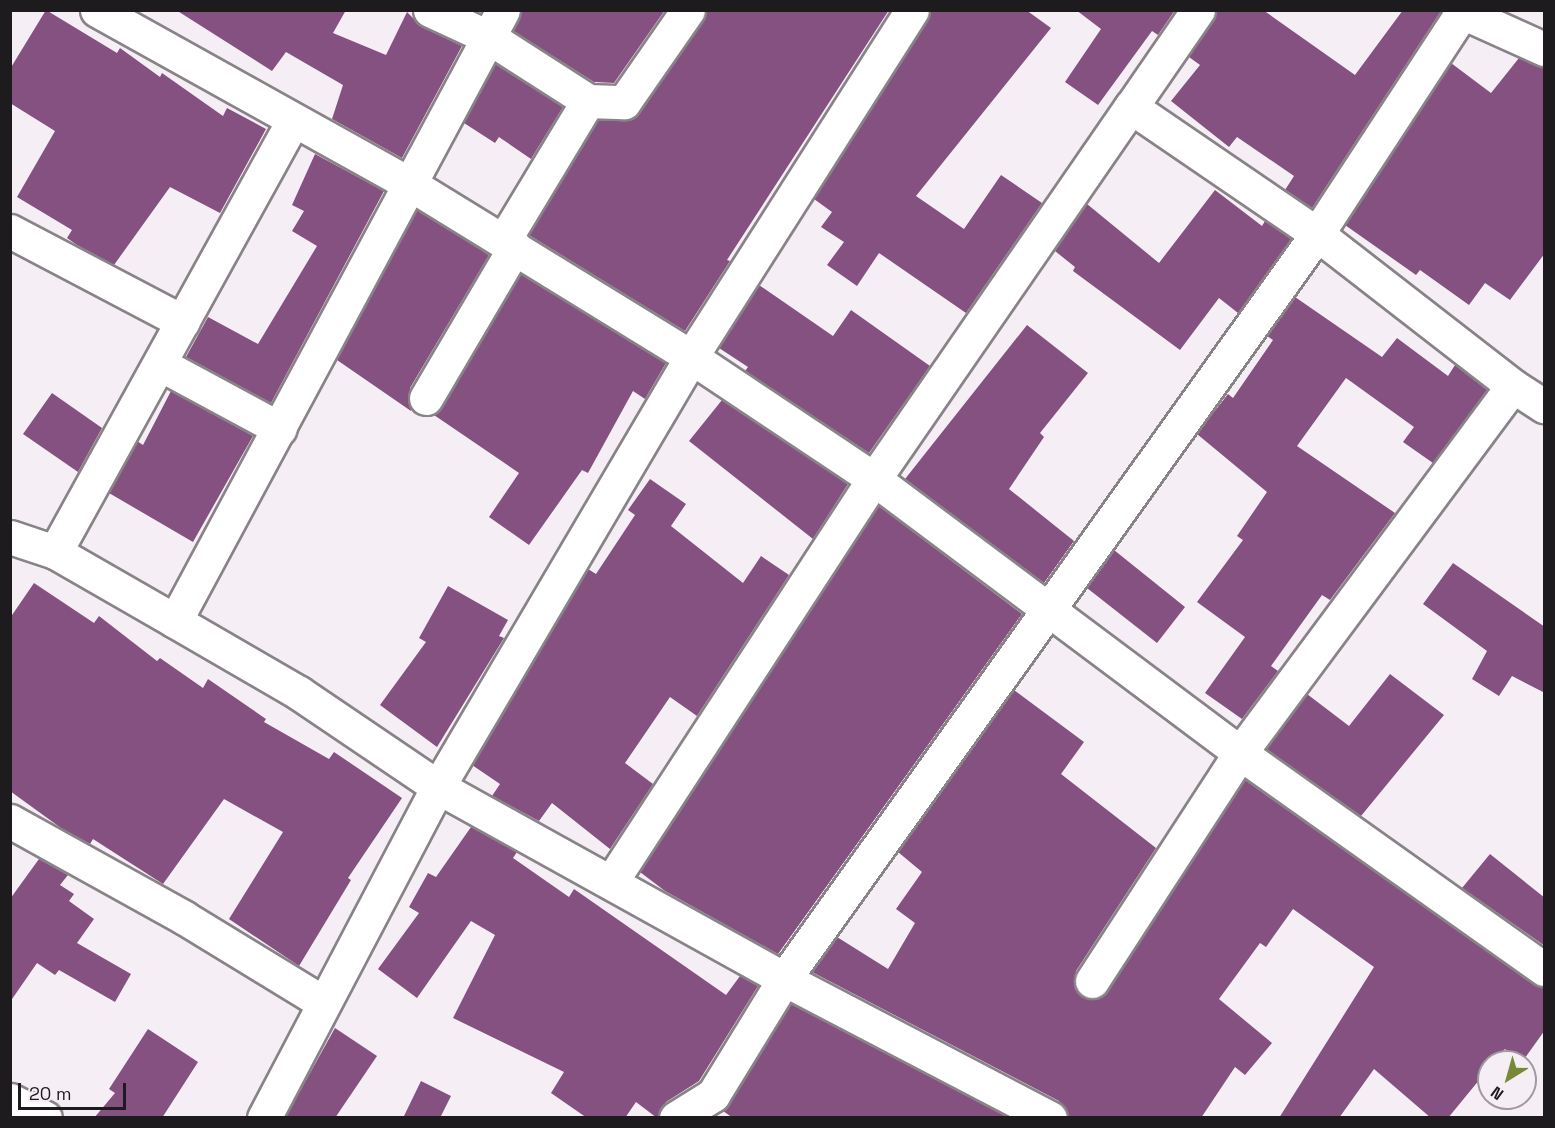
<!DOCTYPE html>
<html>
<head>
<meta charset="utf-8">
<style>
  body { margin:0 }
  #map { position:relative; width:1555px; height:1128px; overflow:hidden; background:#f6eef5; font-family:"Space Grotesk",sans-serif }
  div>[style] { position:absolute }
  [style*='--x'] { left:calc(var(--x)*1px); top:calc(var(--y)*1px); width:calc(var(--w)*1px); rotate:calc(var(--a)*1deg) }
  .building>* { inset:0; background:#855181 }
  .roads { filter:drop-shadow(2px 0 #898388) drop-shadow(-2px 0 #898388) drop-shadow(0 2px #898388) drop-shadow(0 -2px #898388) }
  .minor>* { height:33px; margin:-16.5px; padding:0 16.5px; transform-origin:16.5px; border-radius:16.5px; background:#fff }
  span { translate:-50% -50%; white-space:nowrap; text-align:center; line-height:1.15; -webkit-text-stroke:6px #f6eef5; paint-order:stroke }
  .frame { position:absolute; inset:0; border:12px solid #1d1b1d; pointer-events:none }
  .north { position:absolute; left:1477px; top:1050px; width:60px; height:60px; box-sizing:border-box; background:#f6eef5; border:2px solid #9f9a9f; border-radius:50%; rotate:217deg; font-size:16px; font-weight:700; line-height:24px; text-align:center; color:#1d1b1d }
  .north::after { content:''; display:block; margin:auto; width:21px; height:27px; background:#778837; clip-path:polygon(50% 0,100% 100%,50% 72%,0 100%) }
  .scale { position:absolute; left:18px; top:1083px; width:108px; height:27px; box-sizing:border-box; border:3px solid #1d1b1d; border-top:0; padding-left:8px; font-size:18px; line-height:21px; white-space:nowrap; color:#1d1b1d; -webkit-text-stroke:4px #f6eef5; paint-order:stroke }
</style>
</head>
<body>
<div id="map">
  <div class="building">
    <i style="clip-path:polygon(46px 10px,117px 53px,120px 48px,160px 77px,162px 73px,223px 116px,227px 108px,266px 129px,220px 213px,170px 187px,114px 265px,77px 245px,67px 238px,72px 230px,17px 197px,55px 131px,10px 103px,10px 69px)"></i>
    <i style="clip-path:polygon(176px 10px,346px 10px,333px 33px,386px 55px,407px 12px,422px 27px,462px 46px,402px 158px,332px 119px,343px 85px,286px 52px,272px 71px)"></i>
    <i style="clip-path:polygon(522px 10px,665px 10px,614px 83px,594px 82px,513px 31px)"></i>
    <i style="clip-path:polygon(707px 10px,889px 10px,727px 260px,730px 261px,685px 331px,529px 235px,598px 120px,624px 121px,639px 113px)"></i>
    <i style="clip-path:polygon(931px 10px,1026px 10px,1051px 28px,916px 196px,964px 229px,1001px 175px,1042px 203px,966px 313px,879px 253px,857px 286px,827px 265px,844px 242px,821px 227px,832px 212px,814px 199px)"></i>
    <i style="clip-path:polygon(1076px 10px,1175px 10px,1158px 35px,1152px 31px,1098px 105px,1065px 82px,1101px 29px)"></i>
    <i style="clip-path:polygon(1217px 10px,1263px 10px,1355px 75px,1403px 10px,1441px 11px,1312px 208px,1285px 190px,1294px 176px,1237px 137px,1229px 147px,1171px 101px,1200px 65px,1189px 57px)"></i>
    <i style="clip-path:polygon(1519px 58px,1545px 68px,1545px 253px,1510px 300px,1485px 283px,1469px 305px,1420px 270px,1416px 275px,1345px 225px,1451px 63px,1491px 93px)"></i>
    <i style="clip-path:polygon(495px 64px,563px 107px,531px 159px,499px 137px,495px 143px,464px 123px)"></i>
    <i style="clip-path:polygon(315px 154px,384px 191px,271px 403px,186px 357px,208px 317px,258px 344px,317px 246px,292px 231px,304px 211px,292px 205px)"></i>
    <i style="clip-path:polygon(1215px 190px,1262px 226px,1265px 221px,1291px 239px,1238px 313px,1219px 298px,1180px 350px,1073px 271px,1075px 267px,1055px 251px,1087px 204px,1159px 263px)"></i>
    <i style="clip-path:polygon(417px 210px,489px 255px,410px 388px,411px 411px,337px 360px)"></i>
    <i style="clip-path:polygon(521px 274px,666px 363px,645px 399px,633px 391px,588px 473px,582px 470px,529px 545px,489px 517px,519px 473px,434px 415px,442px 408px)"></i>
    <i style="clip-path:polygon(759px 285px,833px 336px,851px 310px,930px 366px,869px 453px,745px 371px,748px 367px,719px 348px)"></i>
    <i style="clip-path:polygon(1295px 297px,1382px 357px,1397px 338px,1448px 376px,1455px 365px,1487px 390px,1433px 463px,1403px 442px,1414px 427px,1346px 378px,1297px 446px,1395px 513px,1330px 600px,1322px 595px,1271px 666px,1278px 671px,1242px 719px,1205px 693px,1245px 637px,1197px 602px,1243px 540px,1237px 536px,1267px 492px,1197px 434px,1228px 394px,1233px 398px,1273px 340px,1267px 336px)"></i>
    <i style="clip-path:polygon(1027px 325px,1088px 373px,1040px 433px,1044px 437px,1009px 489px,1074px 541px,1044px 583px,905px 479px)"></i>
    <i style="clip-path:polygon(171px 391px,253px 436px,193px 542px,109px 493px,137px 441px,143px 445px)"></i>
    <i style="clip-path:polygon(52px 393px,102px 428px,78px 472px,23px 434px)"></i>
    <i style="clip-path:polygon(722px 400px,848px 484px,813px 539px,689px 441px)"></i>
    <i style="clip-path:polygon(650px 479px,686px 504px,671px 526px,743px 583px,761px 556px,789px 575px,697px 716px,670px 697px,625px 763px,653px 784px,610px 849px,552px 803px,539px 821px,492px 796px,500px 784px,472px 765px,588px 569px,596px 574px,635px 515px,628px 510px)"></i>
    <i style="clip-path:polygon(879px 506px,1022px 614px,778px 954px,665px 891px,640px 872px)"></i>
    <i style="clip-path:polygon(1114px 550px,1185px 607px,1157px 643px,1087px 588px)"></i>
    <i style="clip-path:polygon(1453px 563px,1545px 627px,1545px 693px,1512px 676px,1499px 696px,1472px 679px,1487px 651px,1423px 604px)"></i>
    <i style="clip-path:polygon(34px 583px,94px 623px,99px 616px,157px 661px,160px 658px,203px 688px,208px 679px,266px 719px,264px 722px,329px 759px,334px 752px,402px 798px,348px 878px,351px 880px,299px 966px,229px 919px,283px 832px,224px 799px,163px 884px,93px 839px,90px 844px,61px 828px,10px 791px,10px 618px)"></i>
    <i style="clip-path:polygon(448px 586px,508px 620px,499px 636px,504px 638px,437px 747px,380px 705px,426px 642px,419px 638px)"></i>
    <i style="clip-path:polygon(1390px 674px,1444px 715px,1361px 816px,1266px 749px,1307px 694px,1349px 726px)"></i>
    <i style="clip-path:polygon(1014px 690px,1084px 742px,1061px 774px,1156px 848px,1076px 971px,1075px 989px,1082px 997px,1100px 998px,1108px 991px,1245px 780px,1533px 984px,1545px 987px,1545px 1030px,1522px 1062px,1505px 1049px,1494px 1062px,1489px 1062px,1489px 1068px,1448px 1118px,1431px 1118px,1374px 1069px,1339px 1118px,1279px 1118px,1374px 967px,1293px 909px,1266px 947px,1260px 943px,1219px 999px,1272px 1043px,1245px 1075px,1235px 1067px,1201px 1118px,1069px 1118px,1059px 1101px,812px 972px,837px 937px,888px 969px,915px 923px,896px 909px,922px 872px,898px 852px)"></i>
    <i style="clip-path:polygon(471px 827px,517px 852px,513px 858px,569px 897px,574px 889px,726px 995px,740px 976px,758px 986px,699px 1081px,666px 1102px,657px 1118px,636px 1102px,625px 1118px,587px 1118px,551px 1093px,564px 1072px,453px 1018px,495px 935px,471px 921px,417px 998px,378px 969px,419px 913px,409px 907px,428px 873px,436px 877px)"></i>
    <i style="clip-path:polygon(1490px 854px,1545px 898px,1545px 946px,1462px 888px)"></i>
    <i style="clip-path:polygon(39px 859px,68px 875px,60px 885px,74px 894px,69px 901px,94px 919px,77px 943px,131px 974px,115px 1002px,59px 970px,55px 975px,37px 963px,10px 1002px,10px 899px)"></i>
    <i style="clip-path:polygon(791px 1004px,1009px 1118px,733px 1118px,723px 1111px)"></i>
    <i style="clip-path:polygon(335px 1028px,377px 1056px,335px 1118px,285px 1118px)"></i>
    <i style="clip-path:polygon(148px 1029px,198px 1062px,162px 1118px,94px 1118px,115px 1093px,109px 1089px)"></i>
    <i style="clip-path:polygon(421px 1081px,451px 1096px,440px 1118px,403px 1118px)"></i>
  </div>
  <div class="roads">
    <div class="minor">
      <i style="--x:97;--y:10;--w:358;--a:29.1"></i>
      <i style="--x:410;--y:184;--w:330;--a:31.6"></i>
      <i style="--x:691;--y:357;--w:220;--a:33.7"></i>
      <i style="--x:874;--y:479;--w:457;--a:36.8"></i>
      <i style="--x:1240;--y:753;--w:373;--a:35.4"></i>
      <i style="--x:430;--y:10;--w:66;--a:25"></i>
      <i style="--x:490;--y:38;--w:117;--a:32.7"></i>
      <i style="--x:1462;--y:12;--w:90;--a:24.3"></i>
      <i style="--x:1131;--y:107;--w:118;--a:-55.4"></i>
      <i style="--x:10;--y:231;--w:195;--a:27.7"></i>
      <i style="--x:504;--y:240;--w:162;--a:-58.9"></i>
      <i style="--x:588;--y:101;--w:36;--a:2"></i>
      <i style="--x:624;--y:102;--w:112;--a:-55.2"></i>
      <i style="--x:160;--y:364;--w:136;--a:28.4"></i>
      <i style="--x:426;--y:398;--w:175;--a:-59.5"></i>
      <i style="--x:10;--y:537;--w:47;--a:18.4"></i>
      <i style="--x:55;--y:552;--w:138;--a:29.9"></i>
      <i style="--x:175;--y:621;--w:143;--a:30.1"></i>
      <i style="--x:299;--y:693;--w:168;--a:34.1"></i>
      <i style="--x:438;--y:787;--w:396;--a:29"></i>
      <i style="--x:784;--y:979;--w:300;--a:27.6"></i>
      <i style="--x:55;--y:552;--w:491;--a:-61.1"></i>
      <i style="--x:175;--y:621;--w:693;--a:-61.77"></i>
      <i style="--x:10;--y:821;--w:198;--a:29"></i>
      <i style="--x:183;--y:917;--w:165;--a:31.4"></i>
      <i style="--x:611;--y:882;--w:481;--a:-56.9"></i>
      <i style="--x:874;--y:479;--w:452;--a:-55.4"></i>
      <i style="--x:1131;--y:107;--w:225;--a:34.3"></i>
      <i style="--x:1317;--y:234;--w:248;--a:37.8"></i>
      <i style="--x:1513;--y:386;--w:37;--a:33"></i>
      <i style="--x:1092;--y:981;--w:272;--a:-57"></i>
      <i style="--x:1240;--y:753;--w:457;--a:-53.4"></i>
      <i style="--x:10;--y:1100;--w:39;--a:27"></i>
      <i style="--x:264;--y:1118;--w:374;--a:-62.3"></i>
      <i style="--x:438;--y:787;--w:499;--a:-59.5"></i>
      <i style="--x:691;--y:357;--w:411;--a:-57.5"></i>
      <i style="--x:676;--y:1118;--w:44;--a:-31.9"></i>
      <i style="--x:713;--y:1095;--w:136;--a:-58.5"></i>
      <i style="--x:784;--y:979;--w:916;--a:-54.42"></i>
      <i style="--x:1317;--y:234;--w:265;--a:-56.8"></i>
      <i style="--x:1462;--y:12;--w:4;--a:-146"></i>
    </div>
  </div>
  <div class="frame"></div>
  <div class="north">N</div>
  <div class="scale">20 m</div>
</div>
</body>
</html>
